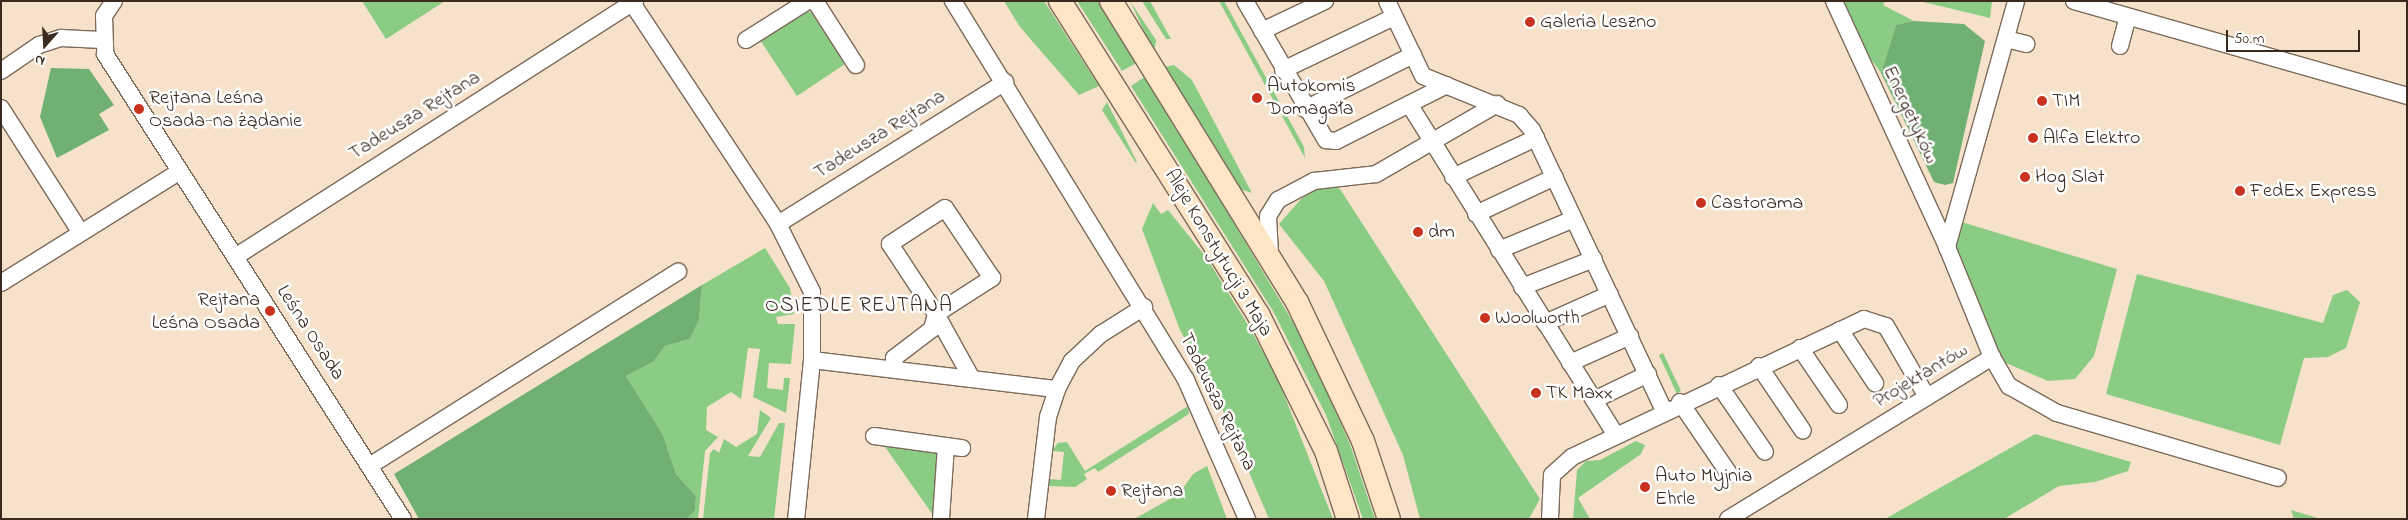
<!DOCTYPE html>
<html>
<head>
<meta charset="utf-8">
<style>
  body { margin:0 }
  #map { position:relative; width:2408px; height:520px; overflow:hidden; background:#f6e2ca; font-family:"Indie Flower",sans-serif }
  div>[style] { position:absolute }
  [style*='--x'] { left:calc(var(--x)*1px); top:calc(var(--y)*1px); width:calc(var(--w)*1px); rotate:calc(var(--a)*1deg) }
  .green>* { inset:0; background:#8bcc84 }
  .forest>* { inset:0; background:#70b072 }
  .roads { filter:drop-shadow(1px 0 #7c6a5a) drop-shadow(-1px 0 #7c6a5a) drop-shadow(0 1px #7c6a5a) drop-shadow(0 -1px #7c6a5a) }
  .street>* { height:16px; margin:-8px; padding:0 8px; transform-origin:8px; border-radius:8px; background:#fff }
  .secondary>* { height:22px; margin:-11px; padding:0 11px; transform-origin:11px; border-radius:11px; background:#fde5c5 }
  .dots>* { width:14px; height:14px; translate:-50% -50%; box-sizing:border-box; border:2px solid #fff; border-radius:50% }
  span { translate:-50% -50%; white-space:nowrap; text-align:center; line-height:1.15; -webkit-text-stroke:5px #fff; paint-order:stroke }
  .poi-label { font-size:20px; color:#3b2a1e }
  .left { translate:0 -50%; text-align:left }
  .right { translate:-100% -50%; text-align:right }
  .street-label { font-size:20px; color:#3b2a1e }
  .neighbourhood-label { font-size:21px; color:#3b2a1e; letter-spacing:1px }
  .frame { position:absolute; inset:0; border:2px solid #3b2a1e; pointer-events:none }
  .north { position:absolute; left:20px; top:20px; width:50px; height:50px; -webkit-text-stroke:4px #fff; paint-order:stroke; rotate:199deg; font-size:14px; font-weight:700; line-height:20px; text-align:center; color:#3b2a1e }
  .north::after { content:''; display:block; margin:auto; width:18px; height:22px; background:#3b2a1e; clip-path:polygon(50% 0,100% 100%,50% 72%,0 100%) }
  .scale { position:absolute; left:2226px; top:30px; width:134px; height:22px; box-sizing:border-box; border:2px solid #3b2a1e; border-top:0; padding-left:6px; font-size:15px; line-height:18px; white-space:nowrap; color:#3b2a1e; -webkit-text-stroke:4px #fff; paint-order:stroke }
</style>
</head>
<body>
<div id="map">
  <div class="green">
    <i style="clip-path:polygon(362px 1px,445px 1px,386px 39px)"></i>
    <i style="clip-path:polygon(1004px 1px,1044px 1px,1099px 86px,1079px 95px,1020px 27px)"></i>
    <i style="clip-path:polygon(1077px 1px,1100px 1px,1138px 62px,1122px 71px)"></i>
    <i style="clip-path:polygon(1130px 1px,1156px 40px,1154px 52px,1149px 42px)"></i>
    <i style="clip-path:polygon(1142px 1px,1150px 1px,1171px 39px,1166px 39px)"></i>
    <i style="clip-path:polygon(1219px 1px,1224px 1px,1304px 147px,1305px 158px)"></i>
    <i style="clip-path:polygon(1843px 1px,1885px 1px,1883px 5px,1914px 21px,1896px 25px,1881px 73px,1860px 44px)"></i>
    <i style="clip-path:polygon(1919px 1px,1992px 1px,1990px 18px)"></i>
    <i style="clip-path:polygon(800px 11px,811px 12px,845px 64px,797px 96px,758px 37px)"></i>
    <i style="clip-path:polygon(1174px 65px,1192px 80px,1252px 193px,1240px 189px,1164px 67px)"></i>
    <i style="clip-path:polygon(1146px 76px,1303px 339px,1350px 444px,1375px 519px,1363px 519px,1326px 415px,1273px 311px,1131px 86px)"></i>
    <i style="clip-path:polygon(1107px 102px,1137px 162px,1136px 163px,1102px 110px)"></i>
    <i style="clip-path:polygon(1324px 184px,1340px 189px,1540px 499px,1529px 519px,1420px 519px,1403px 455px,1324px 281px,1279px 224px,1301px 199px)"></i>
    <i style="clip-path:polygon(1153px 203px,1161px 214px,1168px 210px,1206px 257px,1245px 320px,1277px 377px,1333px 519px,1269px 519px,1220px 404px,1180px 330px,1142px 229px)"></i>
    <i style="clip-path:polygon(1955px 220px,2117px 269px,2094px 356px,2075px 379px,2048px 381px,1992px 357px,1947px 247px)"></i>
    <i style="clip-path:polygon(765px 248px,790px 288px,794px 314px,776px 317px,778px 324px,795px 324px,791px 364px,769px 363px,767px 388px,783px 390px,784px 378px,790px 378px,786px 413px,753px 397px,760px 349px,748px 348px,741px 399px,731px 392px,707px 407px,706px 430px,718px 437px,705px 451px,698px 519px,687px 519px,695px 510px,696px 496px,676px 474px,663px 435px,626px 376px,653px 362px,665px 346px,690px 339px,699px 320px,702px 285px)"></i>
    <i style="clip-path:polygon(2137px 274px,2323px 323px,2333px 295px,2347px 290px,2360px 302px,2346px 348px,2328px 357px,2304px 358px,2280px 445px,2106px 394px)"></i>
    <i style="clip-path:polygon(1663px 353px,1681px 391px,1677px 394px,1659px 355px)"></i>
    <i style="clip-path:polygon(1188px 406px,1189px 414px,1098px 472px,1095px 468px,1084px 474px,1087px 479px,1075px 487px,1049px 486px,1049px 479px,1061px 480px,1064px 452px,1052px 451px,1058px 443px,1067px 442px,1085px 471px)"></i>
    <i style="clip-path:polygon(760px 410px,771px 418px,748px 456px,760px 457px,779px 423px,785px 423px,774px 519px,703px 519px,710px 453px,714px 449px,719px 453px,724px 439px,736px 447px,757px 434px)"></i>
    <i style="clip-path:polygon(2035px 434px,2131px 462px,2128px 471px,2095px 482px,2059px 486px,2004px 519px,1885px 519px)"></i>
    <i style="clip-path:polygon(1636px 441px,1645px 445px,1641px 454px,1578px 498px,1590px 519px,1573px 519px,1577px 470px,1586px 461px,1600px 460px)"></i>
    <i style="clip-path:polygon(883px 444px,936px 452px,940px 461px,935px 518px)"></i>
    <i style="clip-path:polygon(1207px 466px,1227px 519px,1134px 519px,1179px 494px,1193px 474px)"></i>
    <i style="clip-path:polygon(2291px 510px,2321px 519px,2294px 519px)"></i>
  </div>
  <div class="forest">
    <i style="clip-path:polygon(1914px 21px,1964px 24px,1985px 41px,1953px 183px,1945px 185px,1934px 182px,1881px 73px,1896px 25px)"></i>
    <i style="clip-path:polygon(51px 68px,89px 69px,114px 105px,99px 114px,109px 130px,57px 158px,40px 117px)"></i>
    <i style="clip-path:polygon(702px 285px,699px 320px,690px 339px,665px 346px,653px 362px,626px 376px,663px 435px,676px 474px,696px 496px,695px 510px,687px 519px,419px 519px,394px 474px)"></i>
  </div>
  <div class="roads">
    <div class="street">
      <i style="--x:114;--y:1;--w:18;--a:124"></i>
      <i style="--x:104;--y:16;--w:38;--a:88"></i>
      <i style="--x:105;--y:54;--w:552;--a:57.35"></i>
      <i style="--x:815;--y:1;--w:76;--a:57.4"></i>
      <i style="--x:953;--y:1;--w:445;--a:58.4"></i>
      <i style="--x:1186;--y:380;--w:152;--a:66.3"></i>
      <i style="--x:1245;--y:1;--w:161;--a:59.8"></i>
      <i style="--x:1326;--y:140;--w:10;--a:6"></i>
      <i style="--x:1336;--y:141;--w:124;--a:-26.8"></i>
      <i style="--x:1387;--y:1;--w:83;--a:64.4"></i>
      <i style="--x:1423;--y:76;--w:104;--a:22.1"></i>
      <i style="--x:1519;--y:115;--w:20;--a:49"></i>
      <i style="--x:1532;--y:130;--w:310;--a:64.8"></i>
      <i style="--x:1834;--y:1;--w:271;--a:65.3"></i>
      <i style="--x:1947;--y:247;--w:119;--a:67.8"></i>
      <i style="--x:1992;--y:357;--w:34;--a:60"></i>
      <i style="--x:2009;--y:386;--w:55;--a:29.4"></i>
      <i style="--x:2057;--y:413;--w:230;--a:16.4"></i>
      <i style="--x:2074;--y:1;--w:346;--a:15.9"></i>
      <i style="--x:632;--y:3;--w:265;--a:56.5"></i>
      <i style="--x:778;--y:224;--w:76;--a:63.4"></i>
      <i style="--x:812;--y:292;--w:68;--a:90"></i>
      <i style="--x:812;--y:360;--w:160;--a:95.7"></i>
      <i style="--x:1262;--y:31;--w:70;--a:-25.5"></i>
      <i style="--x:2006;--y:39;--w:21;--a:14"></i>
      <i style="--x:746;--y:40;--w:73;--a:-32.2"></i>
      <i style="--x:2120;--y:46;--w:30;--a:-75"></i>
      <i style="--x:1283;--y:70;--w:123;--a:-25.5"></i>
      <i style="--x:1;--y:71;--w:46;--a:-34.4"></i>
      <i style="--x:39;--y:45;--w:23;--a:-18"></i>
      <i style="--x:61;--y:38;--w:41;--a:2.8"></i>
      <i style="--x:1409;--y:104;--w:389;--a:58"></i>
      <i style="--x:1;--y:108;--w:148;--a:57.4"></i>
      <i style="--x:1305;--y:109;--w:121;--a:-26.6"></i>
      <i style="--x:1453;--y:177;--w:92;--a:-25.2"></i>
      <i style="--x:1476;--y:214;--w:87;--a:-25.1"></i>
      <i style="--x:778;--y:224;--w:268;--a:-32"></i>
      <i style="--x:1947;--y:247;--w:255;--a:-74.3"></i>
      <i style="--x:1499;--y:250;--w:81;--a:-22.5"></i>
      <i style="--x:1270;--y:254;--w:38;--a:-93"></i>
      <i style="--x:1268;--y:216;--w:19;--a:-58"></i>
      <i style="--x:1278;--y:200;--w:41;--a:-27.8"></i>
      <i style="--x:1314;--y:181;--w:62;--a:-6.4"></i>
      <i style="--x:1376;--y:174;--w:140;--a:-30"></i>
      <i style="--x:235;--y:257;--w:475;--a:-32.6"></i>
      <i style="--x:1;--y:283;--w:211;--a:-32"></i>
      <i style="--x:1522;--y:287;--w:77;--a:-21.3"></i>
      <i style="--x:1545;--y:323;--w:71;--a:-24"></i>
      <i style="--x:1840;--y:330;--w:64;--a:56.6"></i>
      <i style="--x:1800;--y:348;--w:69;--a:55.6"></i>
      <i style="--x:812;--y:360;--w:247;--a:6.8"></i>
      <i style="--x:1570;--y:363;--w:66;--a:-24.2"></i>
      <i style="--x:1759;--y:366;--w:78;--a:55.9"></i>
      <i style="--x:895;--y:369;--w:11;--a:-95"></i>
      <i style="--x:894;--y:358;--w:48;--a:-37.3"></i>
      <i style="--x:932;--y:329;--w:16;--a:-75"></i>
      <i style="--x:936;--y:314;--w:67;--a:-32.7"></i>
      <i style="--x:992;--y:278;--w:84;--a:-123.9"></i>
      <i style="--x:945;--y:208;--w:66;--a:146.8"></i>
      <i style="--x:890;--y:244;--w:84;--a:56.7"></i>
      <i style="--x:936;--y:314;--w:74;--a:61"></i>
      <i style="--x:1719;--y:385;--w:81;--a:55.5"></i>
      <i style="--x:1594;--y:400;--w:60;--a:-25.7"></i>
      <i style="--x:1680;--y:402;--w:88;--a:55.6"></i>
      <i style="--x:874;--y:436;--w:89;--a:7.8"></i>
      <i style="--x:371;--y:465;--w:363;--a:-32.2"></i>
      <i style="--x:941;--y:519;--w:73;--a:-86.1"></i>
      <i style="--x:1036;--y:519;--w:103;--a:-83.3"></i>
      <i style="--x:1048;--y:417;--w:29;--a:-72"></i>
      <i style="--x:1057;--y:389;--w:32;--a:-62"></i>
      <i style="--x:1072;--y:361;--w:40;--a:-43"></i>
      <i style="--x:1101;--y:334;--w:51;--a:-32.1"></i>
      <i style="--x:1550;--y:519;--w:44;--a:-87.4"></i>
      <i style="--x:1552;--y:475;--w:27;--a:-42"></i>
      <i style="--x:1572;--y:457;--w:323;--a:-25.3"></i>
      <i style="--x:1864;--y:319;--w:23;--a:18"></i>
      <i style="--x:1886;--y:326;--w:82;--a:60"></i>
      <i style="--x:1728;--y:519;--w:310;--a:-31.5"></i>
    </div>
    <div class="secondary">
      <i style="--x:1060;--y:1;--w:370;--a:57.7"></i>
      <i style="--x:1258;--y:314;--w:153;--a:63.6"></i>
      <i style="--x:1326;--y:451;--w:71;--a:72.1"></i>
      <i style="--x:1111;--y:1;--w:354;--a:58.3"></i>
      <i style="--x:1297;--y:302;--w:154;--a:64.6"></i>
      <i style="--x:1363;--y:441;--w:82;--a:71.6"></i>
    </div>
  </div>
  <div class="dots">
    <i style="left:1530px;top:22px;background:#c8321e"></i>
    <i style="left:1257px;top:98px;background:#c8321e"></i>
    <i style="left:2042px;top:101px;background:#c8321e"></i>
    <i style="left:139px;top:109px;background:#c8321e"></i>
    <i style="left:2033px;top:138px;background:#c8321e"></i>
    <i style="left:2025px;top:177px;background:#c8321e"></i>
    <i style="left:2240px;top:191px;background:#c8321e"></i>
    <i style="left:1701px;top:203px;background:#c8321e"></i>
    <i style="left:1418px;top:232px;background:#c8321e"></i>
    <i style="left:270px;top:311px;background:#c8321e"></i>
    <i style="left:1485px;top:318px;background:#c8321e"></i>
    <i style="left:1536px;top:393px;background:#c8321e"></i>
    <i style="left:1645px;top:487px;background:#c8321e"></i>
    <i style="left:1111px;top:491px;background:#c8321e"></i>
  </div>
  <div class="poi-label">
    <span class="left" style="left:1540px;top:22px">Galeria Leszno</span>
    <span class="left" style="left:1267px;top:98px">Autokomis<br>Domagała</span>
    <span class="left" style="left:149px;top:110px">Rejtana Leśna<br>Osada-na żądanie</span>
    <span class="left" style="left:2052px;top:101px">TIM</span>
    <span class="left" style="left:2043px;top:138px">Alfa Elektro</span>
    <span class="left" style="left:2035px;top:177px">Hog Slat</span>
    <span class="left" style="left:2250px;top:191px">FedEx Express</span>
    <span class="left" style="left:1711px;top:203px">Castorama</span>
    <span class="left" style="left:1428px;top:232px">dm</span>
    <span class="right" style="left:260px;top:312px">Rejtana<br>Leśna Osada</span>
    <span class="left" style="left:1495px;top:318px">Woolworth</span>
    <span class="left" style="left:1546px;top:393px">TK Maxx</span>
    <span class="left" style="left:1655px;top:488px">Auto Myjnia<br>Ehrle</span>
    <span class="left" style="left:1121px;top:491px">Rejtana</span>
  </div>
  <div class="street-label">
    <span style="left:1910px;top:115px;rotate:65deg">Energetyków</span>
    <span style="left:415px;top:116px;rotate:-32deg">Tadeusza Rejtana</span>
    <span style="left:880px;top:135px;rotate:-32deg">Tadeusza Rejtana</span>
    <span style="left:1218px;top:253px;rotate:59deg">Aleje Konstytucji 3 Maja</span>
    <span style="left:310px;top:333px;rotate:57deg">Leśna Osada</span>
    <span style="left:1921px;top:376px;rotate:-31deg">Projektantów</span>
    <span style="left:1217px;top:402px;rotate:64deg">Tadeusza Rejtana</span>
  </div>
  <div class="neighbourhood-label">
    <span style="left:859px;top:306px">OSIEDLE REJTANA</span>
  </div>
  <div class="frame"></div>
  <div class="north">N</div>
  <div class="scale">50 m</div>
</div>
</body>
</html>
